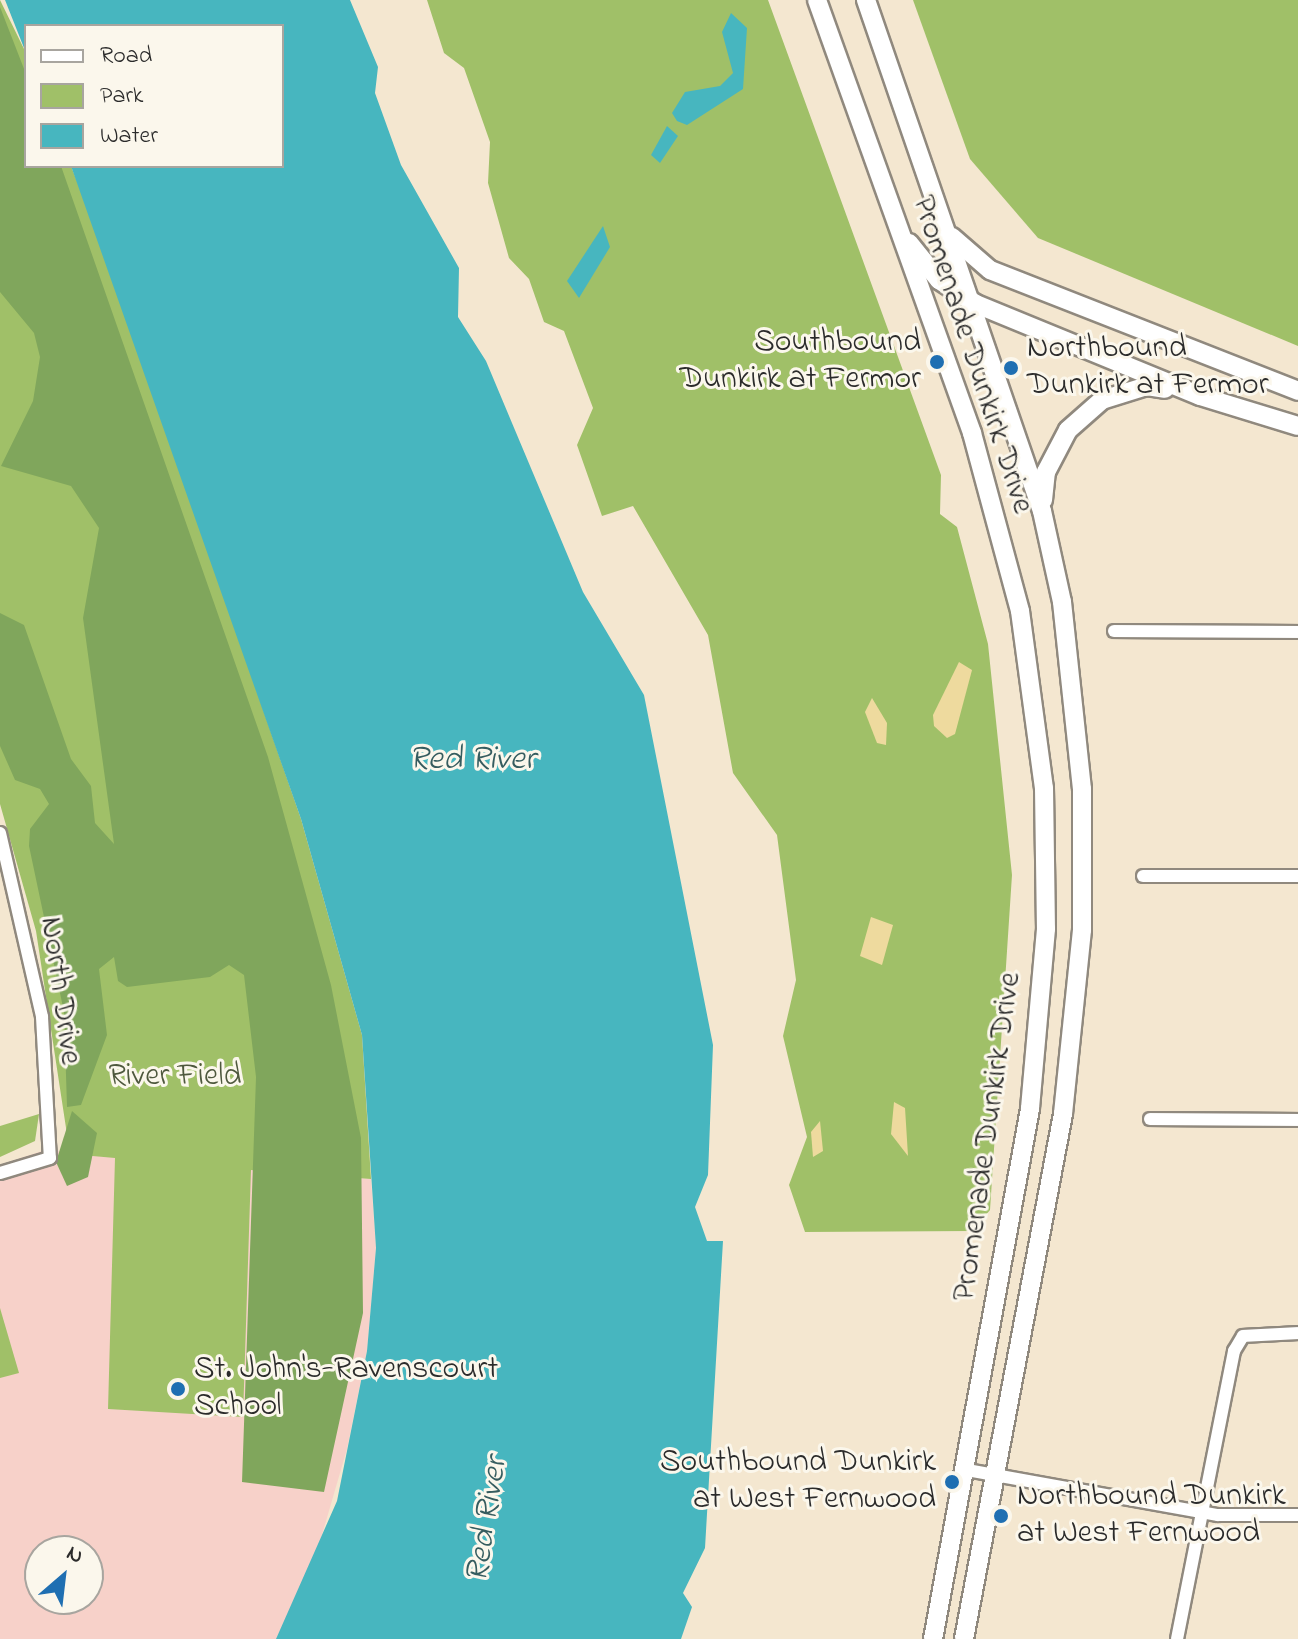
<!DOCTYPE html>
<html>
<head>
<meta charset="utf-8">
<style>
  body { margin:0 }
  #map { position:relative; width:1298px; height:1639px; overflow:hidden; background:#f4e7d0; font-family:"Indie Flower",sans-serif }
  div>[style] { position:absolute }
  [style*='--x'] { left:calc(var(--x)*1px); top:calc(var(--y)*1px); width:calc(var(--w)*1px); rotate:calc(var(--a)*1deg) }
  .built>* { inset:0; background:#f7d1c9 }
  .green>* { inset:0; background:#a0c068 }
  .forest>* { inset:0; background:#80a65c }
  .sand>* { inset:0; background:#eeda9e }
  .water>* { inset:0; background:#47b6bf }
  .roads { filter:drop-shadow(2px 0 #90897e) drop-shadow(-2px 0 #90897e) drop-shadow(0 2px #90897e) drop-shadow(0 -2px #90897e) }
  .minor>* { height:12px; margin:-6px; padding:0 6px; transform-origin:6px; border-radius:6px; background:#fff }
  .secondary>* { height:18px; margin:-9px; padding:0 9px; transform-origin:9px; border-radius:9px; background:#fff }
  .dots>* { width:22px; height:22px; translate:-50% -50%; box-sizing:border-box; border:4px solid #fbf7ec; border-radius:50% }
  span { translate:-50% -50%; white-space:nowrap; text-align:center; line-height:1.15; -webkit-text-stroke:6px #fbf7ec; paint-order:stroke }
  .poi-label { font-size:32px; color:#2b2b2b }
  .right { translate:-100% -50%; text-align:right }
  .left { translate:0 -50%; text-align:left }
  .street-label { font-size:32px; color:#2b2b2b }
  .park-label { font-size:32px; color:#4e583d }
  .water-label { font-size:34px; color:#355c5f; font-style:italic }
  .legend { position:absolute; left:24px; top:24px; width:260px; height:144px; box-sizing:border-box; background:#fbf7ec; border:2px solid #a8a59f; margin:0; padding:10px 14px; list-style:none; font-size:24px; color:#2b2b2b }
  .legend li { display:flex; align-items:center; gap:16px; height:40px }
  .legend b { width:40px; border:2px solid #a8a59f }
  .north { position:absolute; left:24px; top:1535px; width:80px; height:80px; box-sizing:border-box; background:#fbf7ec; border:2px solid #a8a59f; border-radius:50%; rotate:28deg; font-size:22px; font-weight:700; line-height:32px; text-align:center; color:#2b2b2b }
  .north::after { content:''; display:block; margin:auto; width:28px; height:36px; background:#1f6fb2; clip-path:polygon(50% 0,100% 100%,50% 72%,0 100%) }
</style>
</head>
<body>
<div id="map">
  <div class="built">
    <i style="clip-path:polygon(evenodd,45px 1150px,371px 1179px,376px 1248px,367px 1351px,347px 1449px,310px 1576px,276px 1639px,0 1639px,0 1165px,45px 1150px,40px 1551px,88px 1551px,88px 1599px,40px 1599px,40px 1551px)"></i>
  </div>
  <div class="green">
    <i style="clip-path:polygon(0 0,26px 53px,26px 166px,71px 166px,104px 250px,301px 819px,362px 1035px,371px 1179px,251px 1170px,243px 1417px,108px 1409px,115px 1158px,70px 1154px,36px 931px,0 804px)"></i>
    <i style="clip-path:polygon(427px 0,768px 0,941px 475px,940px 514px,957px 527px,988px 644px,1012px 875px,990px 1210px,972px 1231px,805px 1232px,789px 1185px,807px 1137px,783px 1036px,796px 980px,777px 835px,733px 773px,708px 635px,633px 506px,602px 516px,577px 445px,593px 408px,564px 331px,544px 322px,529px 279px,509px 258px,488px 183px,490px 142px,464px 68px,444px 53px)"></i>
    <i style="clip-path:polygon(913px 0,1298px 0,1298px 346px,1038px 238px,970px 159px)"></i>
    <i style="clip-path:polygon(39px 1114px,35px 1141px,0 1157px,0 1126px)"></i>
    <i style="clip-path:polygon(0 1308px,19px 1373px,0 1378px)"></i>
  </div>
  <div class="forest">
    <i style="clip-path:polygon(0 7px,26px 74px,26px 166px,61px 166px,268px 757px,331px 985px,361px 1138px,363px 1313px,324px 1492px,242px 1482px,256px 1077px,244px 975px,229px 965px,210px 977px,127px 987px,118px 981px,114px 957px,99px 969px,107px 1035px,81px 1105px,67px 1107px,64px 1012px,29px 846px,30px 829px,49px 804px,40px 789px,15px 780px,0 746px,0 613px,24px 625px,71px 759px,91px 786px,95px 823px,114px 844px,83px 618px,99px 528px,71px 486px,1px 466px,33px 401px,40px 357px,34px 333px,0 292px)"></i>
    <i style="clip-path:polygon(72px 1111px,97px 1133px,88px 1177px,67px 1186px,56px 1162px)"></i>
  </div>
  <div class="sand">
    <i style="clip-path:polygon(959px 662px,972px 670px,955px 734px,947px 738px,934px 726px,933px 715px)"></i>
    <i style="clip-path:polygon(872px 698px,887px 723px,886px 745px,877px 743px,865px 712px)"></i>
    <i style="clip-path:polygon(871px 917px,893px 925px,882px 965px,860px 956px)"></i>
    <i style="clip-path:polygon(894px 1102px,905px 1108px,908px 1156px,891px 1134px)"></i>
    <i style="clip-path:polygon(820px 1121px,823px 1151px,813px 1157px,811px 1132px)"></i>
  </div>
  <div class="water">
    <i style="clip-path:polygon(5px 0,350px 0,378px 67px,375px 93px,401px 165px,459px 268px,458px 317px,486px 361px,583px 592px,644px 695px,713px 1045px,708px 1175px,695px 1207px,707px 1241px,723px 1241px,705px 1548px,683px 1593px,692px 1607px,681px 1639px,276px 1639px,337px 1501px,367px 1351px,376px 1248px,362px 1035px,301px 819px,71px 166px,282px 166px,282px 26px,26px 26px,26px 53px)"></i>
    <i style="clip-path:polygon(731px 13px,747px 28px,743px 89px,687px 125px,677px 121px,672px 113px,685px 92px,720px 86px,733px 73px,722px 32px)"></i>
    <i style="clip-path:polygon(667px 126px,678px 136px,660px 163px,651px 155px)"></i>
    <i style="clip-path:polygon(603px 226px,610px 247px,579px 298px,567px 281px)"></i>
  </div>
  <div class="roads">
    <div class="minor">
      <i style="--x:1114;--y:631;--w:184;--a:0.3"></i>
      <i style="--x:0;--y:833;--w:189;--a:77.1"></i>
      <i style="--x:42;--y:1017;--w:141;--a:86.8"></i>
      <i style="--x:50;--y:1158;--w:52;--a:163.3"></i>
      <i style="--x:1143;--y:876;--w:155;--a:0"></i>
      <i style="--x:1150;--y:1119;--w:148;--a:0.4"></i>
      <i style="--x:967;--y:1470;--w:255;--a:10.2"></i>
      <i style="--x:1218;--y:1515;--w:80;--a:0"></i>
      <i style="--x:1177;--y:1639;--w:294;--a:-78.8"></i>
      <i style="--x:1234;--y:1351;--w:17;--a:-59"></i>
      <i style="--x:1243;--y:1336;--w:55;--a:-3.1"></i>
    </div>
    <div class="secondary">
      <i style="--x:817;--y:0;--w:460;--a:70.3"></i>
      <i style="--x:972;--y:433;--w:184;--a:74.9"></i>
      <i style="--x:1020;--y:611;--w:179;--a:82.3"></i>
      <i style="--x:1044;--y:788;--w:141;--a:89.2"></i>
      <i style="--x:1046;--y:929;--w:181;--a:95.1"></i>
      <i style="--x:1030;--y:1109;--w:539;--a:100.37"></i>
      <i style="--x:866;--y:0;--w:540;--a:71"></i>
      <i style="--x:1042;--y:511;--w:93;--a:77.6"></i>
      <i style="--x:1062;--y:602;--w:188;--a:83.9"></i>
      <i style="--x:1082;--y:789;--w:141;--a:90"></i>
      <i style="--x:1082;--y:930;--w:185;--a:95.9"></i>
      <i style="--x:1063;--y:1114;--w:534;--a:100.68"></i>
      <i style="--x:952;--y:237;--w:50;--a:41"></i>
      <i style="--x:990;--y:270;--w:331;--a:21.4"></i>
      <i style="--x:909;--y:243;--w:48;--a:51"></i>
      <i style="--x:939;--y:280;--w:44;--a:33"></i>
      <i style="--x:976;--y:304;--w:242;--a:22.3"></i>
      <i style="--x:1200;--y:396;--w:102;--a:17"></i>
      <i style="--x:1043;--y:500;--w:28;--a:-84"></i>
      <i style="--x:1046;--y:472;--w:47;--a:-62.4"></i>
      <i style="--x:1068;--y:430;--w:45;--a:-41.4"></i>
      <i style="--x:1102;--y:400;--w:47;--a:-17.3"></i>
      <i style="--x:1147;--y:386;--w:18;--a:9"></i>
    </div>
  </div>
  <div class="dots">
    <i style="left:937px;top:362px;background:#1f6fb2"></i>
    <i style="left:1011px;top:368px;background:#1f6fb2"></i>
    <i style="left:178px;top:1389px;background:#1f6fb2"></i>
    <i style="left:952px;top:1482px;background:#1f6fb2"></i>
    <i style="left:1001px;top:1516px;background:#1f6fb2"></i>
  </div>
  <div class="poi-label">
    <span class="right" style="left:921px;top:362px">Southbound<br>Dunkirk at Fermor</span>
    <span class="left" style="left:1027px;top:368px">Northbound<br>Dunkirk at Fermor</span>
    <span class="left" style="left:194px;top:1389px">St. John's-Ravenscourt<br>School</span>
    <span class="right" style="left:936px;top:1482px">Southbound Dunkirk<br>at West Fernwood</span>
    <span class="left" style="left:1017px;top:1516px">Northbound Dunkirk<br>at West Fernwood</span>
  </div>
  <div class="street-label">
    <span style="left:971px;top:355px;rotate:72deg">Promenade Dunkirk Drive</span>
    <span style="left:59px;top:991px;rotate:82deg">North Drive</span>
    <span style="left:989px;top:1137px;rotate:-82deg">Promenade Dunkirk Drive</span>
  </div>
  <div class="park-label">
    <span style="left:175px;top:1077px">River Field</span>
  </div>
  <div class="water-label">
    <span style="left:472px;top:761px">Red River</span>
    <span style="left:488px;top:1520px;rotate:-81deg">Red River</span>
  </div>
  <ul class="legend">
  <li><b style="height:10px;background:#fff"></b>Road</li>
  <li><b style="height:22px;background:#a0c068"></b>Park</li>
  <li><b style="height:22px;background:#47b6bf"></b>Water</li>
  </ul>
  <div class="north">N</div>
</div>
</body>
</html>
